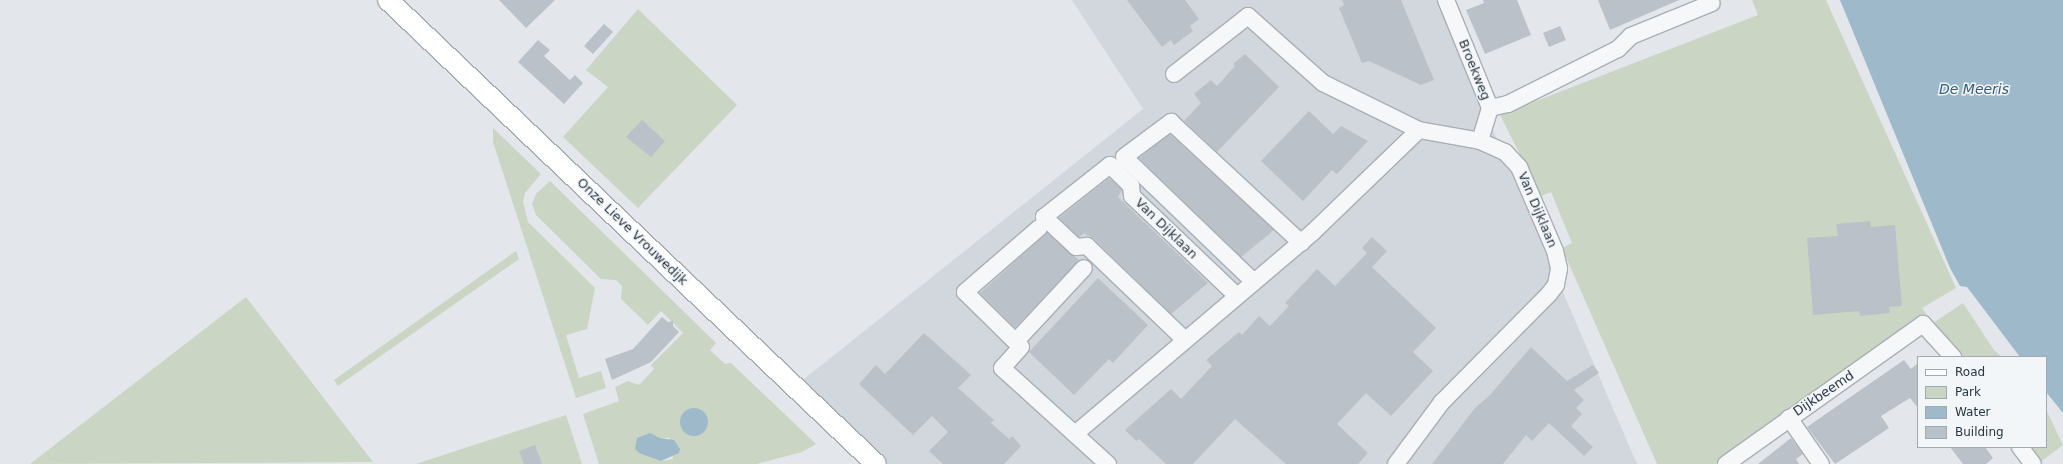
<!DOCTYPE html>
<html>
<head>
<meta charset="utf-8">
<style>
  body { margin:0 }
  #map { position:relative; width:2063px; height:464px; overflow:hidden; background:#e3e7eb; font-family:"DejaVu Sans",sans-serif }
  div>[style] { position:absolute }
  [style*='--x'] { left:calc(var(--x)*1px); top:calc(var(--y)*1px); width:calc(var(--w)*1px); rotate:calc(var(--a)*1deg) }
  .built>* { inset:0; background:#d1d7dd }
  .green>* { inset:0; background:#cad5c4 }
  .water>* { inset:0; background:#9ebaca }
  .round { border-radius:50% }
  .building>* { inset:0; background:#bac1c8 }
  .roads { filter:drop-shadow(1px 0 #a8afb5) drop-shadow(-1px 0 #a8afb5) drop-shadow(0 1px #a8afb5) drop-shadow(0 -1px #a8afb5) }
  .minor>* { height:16px; margin:-8px; padding:0 8px; transform-origin:8px; border-radius:8px; background:#f6f7f9 }
  .major>* { height:20px; margin:-10px; padding:0 10px; transform-origin:10px; border-radius:10px; background:#fff }
  span { translate:-50% -50%; white-space:nowrap; text-align:center; line-height:1.15; -webkit-text-stroke:3px #f2f6f8; paint-order:stroke }
  .street-label { font-size:13px; color:#2a3743 }
  .water-label { font-size:14px; color:#345c77; font-style:italic }
  .legend { position:absolute; left:1917px; top:356px; width:130px; height:92px; box-sizing:border-box; background:#f2f6f8; border:1px solid #a2aab0; margin:0; padding:5px 7px; list-style:none; font-size:12px; color:#2a3743 }
  .legend li { display:flex; align-items:center; gap:8px; height:20px }
  .legend b { width:20px; border:1px solid #a2aab0 }
</style>
</head>
<body>
<div id="map">
  <div class="built">
    <i style="clip-path:polygon(1072px 0,1437px 0,1637px 464px,872px 464px,794px 387px,1143px 109px)"></i>
  </div>
  <div class="green">
    <i style="clip-path:polygon(1752px 0,1826px 0,1956px 288px,1922px 308px,1927px 315px,1716px 464px,1657px 464px,1562px 248px,1572px 243px,1551px 192px,1541px 196px,1500px 115px,1758px 15px)"></i>
    <i style="clip-path:polygon(638px 9px,737px 105px,638px 208px,563px 137px,608px 87px,586px 70px)"></i>
    <i style="clip-path:polygon(493px 128px,541px 174px,525px 193px,523px 202px,528px 222px,595px 288px,587px 329px,566px 335px,579px 378px,601px 371px,606px 388px,576px 398px,493px 142px)"></i>
    <i style="clip-path:polygon(evenodd,550px 181px,716px 343px,710px 350px,725px 364px,731px 363px,816px 444px,802px 452px,756px 464px,599px 464px,583px 414px,619px 401px,615px 387px,628px 381px,639px 385px,654px 369px,651px 365px,683px 333px,661px 311px,648px 325px,621px 299px,622px 286px,616px 280px,601px 279px,536px 215px,532px 204px,536px 194px,550px 181px,695px 408px,702px 411px,702px 434px,684px 432px,685px 412px,695px 408px,550px 181px,660px 438px,670px 438px,673px 459px,661px 461px,660px 438px)"></i>
    <i style="clip-path:polygon(516px 251px,519px 259px,338px 386px,334px 380px)"></i>
    <i style="clip-path:polygon(246px 297px,373px 462px,30px 464px)"></i>
    <i style="clip-path:polygon(1963px 303px,1994px 350px,2002px 357px,1959px 357px,1933px 323px)"></i>
    <i style="clip-path:polygon(2046px 409px,2063px 445px,2039px 463px,2027px 447px,2046px 447px)"></i>
    <i style="clip-path:polygon(566px 415px,582px 464px,416px 464px)"></i>
  </div>
  <div class="water">
    <i style="clip-path:polygon(1840px 0,2063px 0,2063px 413px,2046px 392px,2046px 357px,2020px 357px,1967px 287px,1960px 286px,1950px 268px)"></i>
    <i class="round" style="left:680px;top:408px;width:28px;height:28px"></i>
    <i style="clip-path:polygon(650px 433px,660px 438px,674px 440px,680px 449px,679px 453px,661px 461px,639px 453px,635px 449px,637px 438px)"></i>
  </div>
  <div class="building">
    <i style="clip-path:polygon(499px 0,555px 0,526px 28px)"></i>
    <i style="clip-path:polygon(1127px 0,1185px 0,1199px 19px,1190px 26px,1193px 31px,1174px 45px,1171px 40px,1162px 47px)"></i>
    <i style="clip-path:polygon(1342px 0,1401px 0,1434px 80px,1421px 85px,1369px 61px,1362px 63px,1339px 8px,1344px 5px)"></i>
    <i style="clip-path:polygon(1483px 0,1517px 0,1531px 35px,1485px 54px,1466px 10px,1484px 3px)"></i>
    <i style="clip-path:polygon(1598px 0,1679px 0,1610px 30px)"></i>
    <i style="clip-path:polygon(604px 24px,613px 32px,593px 54px,584px 46px)"></i>
    <i style="clip-path:polygon(1560px 26px,1566px 40px,1549px 47px,1543px 33px)"></i>
    <i style="clip-path:polygon(538px 40px,550px 50px,544px 56px,570px 80px,575px 75px,583px 83px,564px 104px,518px 62px)"></i>
    <i style="clip-path:polygon(1245px 54px,1279px 87px,1217px 152px,1184px 121px,1201px 103px,1194px 94px,1211px 80px,1217px 86px,1235px 66px,1233px 64px)"></i>
    <i style="clip-path:polygon(1309px 111px,1333px 134px,1341px 126px,1368px 141px,1337px 174px,1332px 170px,1303px 201px,1261px 161px)"></i>
    <i style="clip-path:polygon(642px 120px,665px 141px,651px 157px,626px 137px)"></i>
    <i style="clip-path:polygon(1170px 134px,1274px 230px,1241px 257px,1139px 158px)"></i>
    <i style="clip-path:polygon(1109px 178px,1122px 190px,1118px 197px,1208px 283px,1171px 314px,1094px 239px,1084px 233px,1079px 237px,1059px 218px)"></i>
    <i style="clip-path:polygon(1870px 221px,1871px 227px,1895px 225px,1902px 306px,1889px 307px,1890px 313px,1860px 316px,1859px 311px,1813px 315px,1807px 238px,1838px 236px,1836px 224px)"></i>
    <i style="clip-path:polygon(1047px 233px,1079px 260px,1015px 328px,980px 293px)"></i>
    <i style="clip-path:polygon(1372px 237px,1387px 251px,1372px 267px,1436px 328px,1413px 352px,1433px 371px,1391px 416px,1366px 393px,1337px 424px,1368px 453px,1358px 464px,1286px 464px,1235px 419px,1193px 464px,1166px 464px,1139px 439px,1136px 441px,1125px 430px,1171px 389px,1181px 399px,1212px 366px,1206px 360px,1239px 332px,1242px 335px,1259px 316px,1270px 326px,1289px 306px,1285px 303px,1317px 269px,1335px 286px,1367px 253px,1362px 248px)"></i>
    <i style="clip-path:polygon(1098px 278px,1148px 325px,1113px 363px,1109px 359px,1074px 395px,1029px 352px)"></i>
    <i style="clip-path:polygon(662px 317px,668px 322px,673px 321px,673px 326px,679px 332px,651px 362px,612px 380px,605px 359px,633px 349px)"></i>
    <i style="clip-path:polygon(924px 333px,971px 375px,958px 388px,994px 420px,991px 423px,1009px 439px,1012px 436px,1021px 446px,1004px 464px,943px 464px,929px 451px,948px 432px,932px 416px,913px 435px,859px 384px,876px 365px,885px 374px)"></i>
    <i style="clip-path:polygon(1531px 347px,1567px 381px,1593px 365px,1599px 373px,1574px 390px,1584px 400px,1576px 408px,1582px 414px,1571px 426px,1593px 447px,1584px 456px,1549px 423px,1532px 441px,1526px 435px,1503px 464px,1432px 464px,1475px 408px,1490px 395px)"></i>
    <i style="clip-path:polygon(1904px 360px,1911px 369px,1918px 363px,1918px 408px,1910px 398px,1881px 416px,1889px 428px,1835px 464px,1807px 427px)"></i>
    <i style="clip-path:polygon(1791px 438px,1803px 454px,1796px 459px,1799px 464px,1758px 464px)"></i>
    <i style="clip-path:polygon(535px 445px,542px 464px,524px 464px,519px 451px)"></i>
    <i style="clip-path:polygon(1950px 447px,1985px 447px,1993px 458px,1986px 464px,1963px 464px)"></i>
  </div>
  <div class="roads">
    <div class="minor">
      <i style="--x:1446;--y:0;--w:117;--a:67.8"></i>
      <i style="--x:1490;--y:108;--w:34;--a:107"></i>
      <i style="--x:1174;--y:74;--w:94;--a:-38.1"></i>
      <i style="--x:1248;--y:16;--w:101;--a:41.8"></i>
      <i style="--x:1323;--y:83;--w:107;--a:26.1"></i>
      <i style="--x:1490;--y:108;--w:18;--a:-13"></i>
      <i style="--x:1508;--y:104;--w:123;--a:-26.6"></i>
      <i style="--x:1618;--y:49;--w:18;--a:-45"></i>
      <i style="--x:1631;--y:36;--w:87;--a:-22.2"></i>
      <i style="--x:1039;--y:228;--w:98;--a:139.1"></i>
      <i style="--x:965;--y:292;--w:78;--a:44.5"></i>
      <i style="--x:1021;--y:347;--w:28;--a:132"></i>
      <i style="--x:1002;--y:368;--w:143;--a:42.2"></i>
      <i style="--x:1254;--y:282;--w:180;--a:-136.1"></i>
      <i style="--x:1124;--y:157;--w:59;--a:-36.7"></i>
      <i style="--x:1171;--y:122;--w:178;--a:42.9"></i>
      <i style="--x:1017;--y:340;--w:98;--a:-47.1"></i>
      <i style="--x:1185;--y:340;--w:136;--a:-136.2"></i>
      <i style="--x:1087;--y:246;--w:11;--a:175"></i>
      <i style="--x:1076;--y:247;--w:44;--a:-136.8"></i>
      <i style="--x:1044;--y:217;--w:84;--a:-38.2"></i>
      <i style="--x:1110;--y:165;--w:30;--a:45"></i>
      <i style="--x:1131;--y:186;--w:10;--a:84"></i>
      <i style="--x:1132;--y:196;--w:145;--a:43.6"></i>
      <i style="--x:1789;--y:418;--w:56;--a:55.2"></i>
      <i style="--x:1075;--y:434;--w:312;--a:-40.3"></i>
      <i style="--x:1313;--y:232;--w:147;--a:-43.9"></i>
      <i style="--x:1419;--y:130;--w:62;--a:10.2"></i>
      <i style="--x:1480;--y:141;--w:27;--a:24"></i>
      <i style="--x:1505;--y:152;--w:21;--a:47"></i>
      <i style="--x:1519;--y:167;--w:91;--a:66.8"></i>
      <i style="--x:1555;--y:251;--w:18;--a:77"></i>
      <i style="--x:1559;--y:269;--w:16;--a:101"></i>
      <i style="--x:1556;--y:285;--w:11;--a:128"></i>
      <i style="--x:1549;--y:294;--w:152;--a:134.7"></i>
      <i style="--x:1442;--y:402;--w:77;--a:126.6"></i>
      <i style="--x:2020;--y:447;--w:21;--a:53"></i>
      <i style="--x:1726;--y:464;--w:242;--a:-35.4"></i>
      <i style="--x:1923;--y:324;--w:45;--a:47.7"></i>
    </div>
    <div class="major">
      <i style="--x:388;--y:0;--w:673;--a:43.56"></i>
    </div>
  </div>
  <div class="street-label">
    <span style="left:1474px;top:70px;rotate:68deg">Broekweg</span>
    <span style="left:1537px;top:210px;rotate:67deg">Van Dijklaan</span>
    <span style="left:1166px;top:229px;rotate:44deg">Van Dijklaan</span>
    <span style="left:632px;top:232px;rotate:44deg">Onze Lieve Vrouwedijk</span>
    <span style="left:1824px;top:394px;rotate:-34deg">Dijkbeemd</span>
  </div>
  <div class="water-label">
    <span style="left:1974px;top:89px">De Meeris</span>
  </div>
  <ul class="legend">
  <li><b style="height:5px;background:#fff"></b>Road</li>
  <li><b style="height:11px;background:#cad5c4"></b>Park</li>
  <li><b style="height:11px;background:#9ebaca"></b>Water</li>
  <li><b style="height:11px;background:#bac1c8"></b>Building</li>
  </ul>
</div>
</body>
</html>
